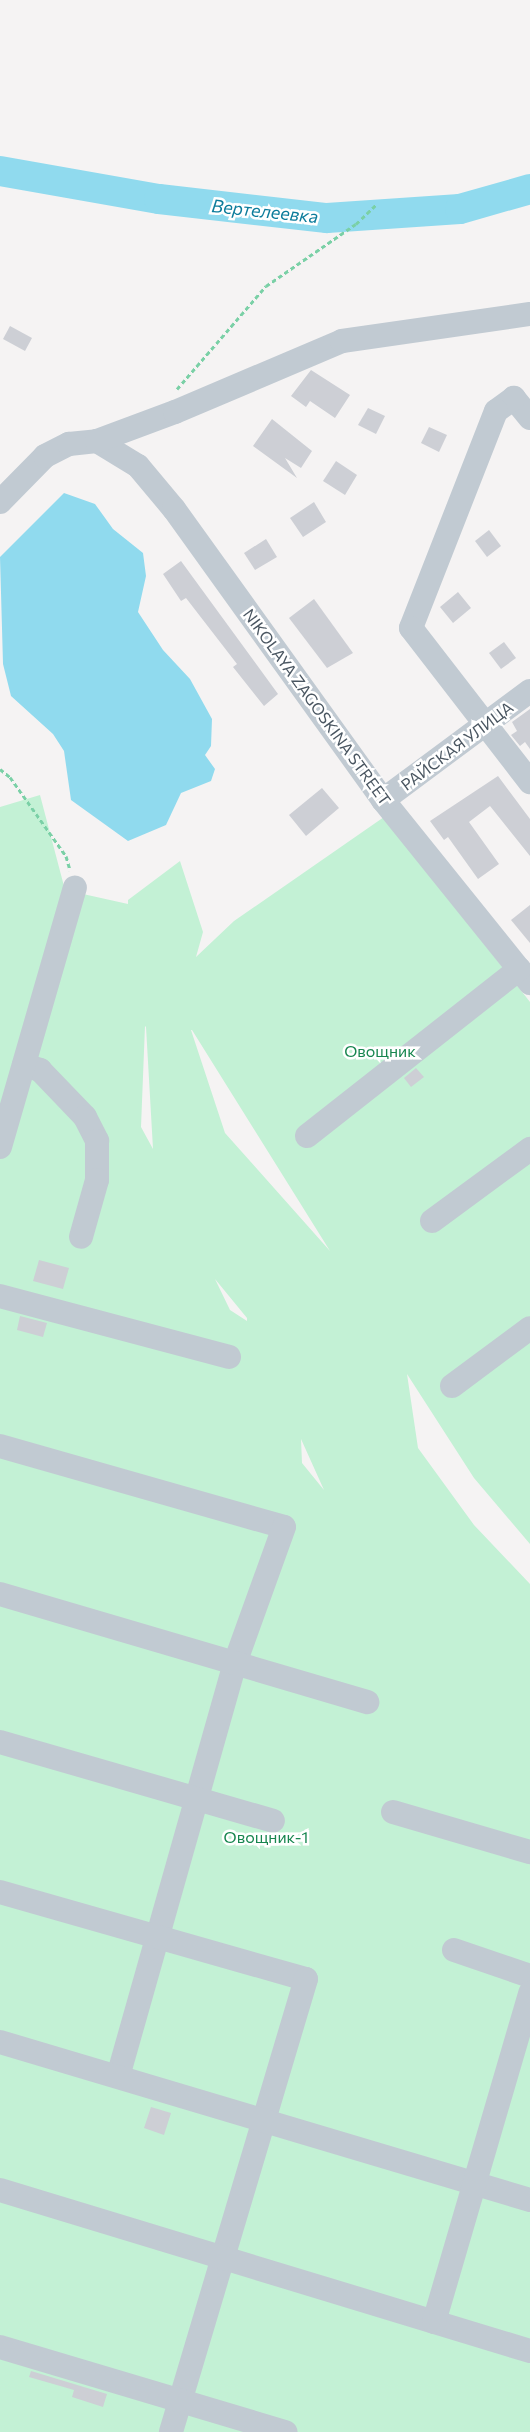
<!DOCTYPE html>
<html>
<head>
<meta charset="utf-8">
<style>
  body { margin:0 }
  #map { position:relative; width:530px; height:2432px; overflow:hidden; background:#f5f3f3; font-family:Commissioner,sans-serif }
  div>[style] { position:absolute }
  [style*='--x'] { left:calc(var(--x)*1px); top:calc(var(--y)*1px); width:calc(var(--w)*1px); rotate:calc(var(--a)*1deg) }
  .green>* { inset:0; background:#c3f1d5 }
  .water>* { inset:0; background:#90daee }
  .river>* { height:30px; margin:-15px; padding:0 15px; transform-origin:15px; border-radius:15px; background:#90daee }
  .building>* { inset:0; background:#cdcfd5 }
  .path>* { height:3px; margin-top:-1.5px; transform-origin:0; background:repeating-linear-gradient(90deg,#7ad0a6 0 4.5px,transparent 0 7.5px) }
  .minor>* { height:24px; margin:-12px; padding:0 12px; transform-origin:12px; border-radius:12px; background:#c1cad2 }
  span { translate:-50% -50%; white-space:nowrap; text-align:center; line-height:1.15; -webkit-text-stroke:5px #fff; paint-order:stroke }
  .street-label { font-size:16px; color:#4a5661 }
  .park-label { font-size:16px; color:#17864f }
  .water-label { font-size:18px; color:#0c7c9b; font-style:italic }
</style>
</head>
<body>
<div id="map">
  <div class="green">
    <i style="clip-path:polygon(evenodd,40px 795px,65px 890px,128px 904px,128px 900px,180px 861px,203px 932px,196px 957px,234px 921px,384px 817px,530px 1002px,530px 1544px,474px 1478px,407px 1374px,418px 1448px,474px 1525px,530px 1584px,530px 2432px,0 2432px,0 807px,40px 795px,145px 1026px,146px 1027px,153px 1149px,141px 1127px,145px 1026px,40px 795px,191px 1030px,192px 1030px,330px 1251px,225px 1133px,191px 1030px,40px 795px,215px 1279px,247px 1318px,247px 1321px,230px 1310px,215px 1279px,40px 795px,301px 1439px,324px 1490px,302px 1463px,301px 1439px)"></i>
  </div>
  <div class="water">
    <i style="clip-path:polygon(64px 493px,95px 504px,113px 529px,143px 553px,146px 576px,138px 612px,163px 650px,190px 679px,212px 719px,211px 746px,205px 755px,215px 769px,211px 781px,181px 793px,166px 825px,128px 841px,71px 800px,64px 751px,53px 734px,11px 696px,3px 664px,0 557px)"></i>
  </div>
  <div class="river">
    <i style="--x:0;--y:171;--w:161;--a:10"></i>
    <i style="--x:159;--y:199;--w:169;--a:6.5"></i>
    <i style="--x:327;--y:218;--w:133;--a:-3.9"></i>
    <i style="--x:460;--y:209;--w:73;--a:-15.9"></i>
  </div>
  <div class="building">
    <i style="clip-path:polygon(10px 326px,32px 338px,25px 351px,3px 339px)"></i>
    <i style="clip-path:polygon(311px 370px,350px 395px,335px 418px,310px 401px,306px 407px,291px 396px)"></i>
    <i style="clip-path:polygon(368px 408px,385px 416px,376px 434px,358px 425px)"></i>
    <i style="clip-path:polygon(272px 419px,312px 451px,301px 468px,285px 458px,297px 478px,253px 446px)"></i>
    <i style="clip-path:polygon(429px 427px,447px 435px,439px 452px,421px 443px)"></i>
    <i style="clip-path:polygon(336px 461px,357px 475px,345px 495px,323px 481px)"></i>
    <i style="clip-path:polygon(314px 502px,326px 522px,303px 537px,290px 518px)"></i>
    <i style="clip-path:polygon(489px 530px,501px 546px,487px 557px,475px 541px)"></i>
    <i style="clip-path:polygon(266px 539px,277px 557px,255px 570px,244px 553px)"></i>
    <i style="clip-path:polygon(181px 561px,278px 694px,264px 706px,233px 667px,237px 664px,186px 598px,181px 601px,163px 574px)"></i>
    <i style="clip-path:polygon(458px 592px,471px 608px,453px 623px,440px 607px)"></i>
    <i style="clip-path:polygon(314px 599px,353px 653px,327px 668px,289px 618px)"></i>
    <i style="clip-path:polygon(504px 642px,516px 658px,501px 669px,489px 653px)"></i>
    <i style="clip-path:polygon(530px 709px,530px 749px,525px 742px,520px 746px,511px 735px,517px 731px,512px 722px)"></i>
    <i style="clip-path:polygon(498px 776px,530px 819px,530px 856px,490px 806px,469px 822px,499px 864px,478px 879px,448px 837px,444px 840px,430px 821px)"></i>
    <i style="clip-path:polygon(322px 788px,339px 808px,306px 836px,289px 815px)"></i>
    <i style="clip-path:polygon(530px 905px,530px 943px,511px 920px)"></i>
    <i style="clip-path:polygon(416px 1068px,424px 1077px,411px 1087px,404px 1078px)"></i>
    <i style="clip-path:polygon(39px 1260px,69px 1268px,63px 1289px,33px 1281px)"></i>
    <i style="clip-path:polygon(20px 1316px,47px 1323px,43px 1337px,17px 1330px)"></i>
    <i style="clip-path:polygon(151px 2107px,171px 2113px,164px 2135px,144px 2128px)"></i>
    <i style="clip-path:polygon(31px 2371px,107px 2394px,103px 2407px,72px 2397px,74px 2390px,29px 2377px)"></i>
  </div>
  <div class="path">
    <i style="--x:177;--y:389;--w:136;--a:-49.2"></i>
    <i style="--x:266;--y:286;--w:109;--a:-34.6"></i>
    <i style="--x:356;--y:224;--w:29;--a:-44"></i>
    <i style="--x:0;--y:769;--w:13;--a:39"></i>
    <i style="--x:10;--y:777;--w:97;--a:54.7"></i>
    <i style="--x:66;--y:856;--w:15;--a:74"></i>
  </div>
  <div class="minor">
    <i style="--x:530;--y:418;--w:26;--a:-129"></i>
    <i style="--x:514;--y:398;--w:22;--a:144"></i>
    <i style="--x:496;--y:411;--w:233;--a:111.4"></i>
    <i style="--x:411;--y:628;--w:195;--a:52.3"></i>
    <i style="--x:97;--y:441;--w:48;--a:31.4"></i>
    <i style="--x:138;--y:466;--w:56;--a:50.1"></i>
    <i style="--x:174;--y:509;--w:358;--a:54.3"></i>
    <i style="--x:383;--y:800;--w:235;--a:51.2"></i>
    <i style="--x:0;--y:502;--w:64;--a:-45.6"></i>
    <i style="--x:45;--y:456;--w:27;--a:-27"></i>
    <i style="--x:69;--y:444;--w:28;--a:-6"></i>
    <i style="--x:97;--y:441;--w:83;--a:-20.4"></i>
    <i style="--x:175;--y:412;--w:181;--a:-23"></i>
    <i style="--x:342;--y:341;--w:190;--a:-8.2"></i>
    <i style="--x:383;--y:800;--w:183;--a:-36.6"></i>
    <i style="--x:24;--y:1065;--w:17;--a:17"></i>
    <i style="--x:40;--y:1070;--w:65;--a:46.2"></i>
    <i style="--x:85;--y:1117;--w:27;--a:63"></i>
    <i style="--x:97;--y:1141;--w:39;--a:90"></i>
    <i style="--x:97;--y:1180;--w:59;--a:105.7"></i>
    <i style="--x:307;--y:1136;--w:270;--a:-38.2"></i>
    <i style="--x:0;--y:1147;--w:270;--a:-73.9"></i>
    <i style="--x:432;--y:1221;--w:122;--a:-36.3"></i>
    <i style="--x:0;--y:1296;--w:237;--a:14.9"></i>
    <i style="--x:452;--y:1386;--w:97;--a:-36.6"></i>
    <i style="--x:0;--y:1446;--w:295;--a:15.9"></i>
    <i style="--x:284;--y:1527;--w:145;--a:109.8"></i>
    <i style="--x:235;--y:1663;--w:429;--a:105.8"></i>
    <i style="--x:0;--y:1594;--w:383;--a:16.4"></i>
    <i style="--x:0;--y:1742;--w:284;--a:16.1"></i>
    <i style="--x:393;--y:1812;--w:143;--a:16.3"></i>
    <i style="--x:0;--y:1892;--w:318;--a:15.9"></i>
    <i style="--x:306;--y:1979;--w:473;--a:106.6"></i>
    <i style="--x:454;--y:1950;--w:80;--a:18.9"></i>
    <i style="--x:0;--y:2042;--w:553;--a:16.6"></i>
    <i style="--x:0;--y:2190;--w:554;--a:16.9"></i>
    <i style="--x:434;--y:2322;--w:343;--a:-73.7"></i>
    <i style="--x:0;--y:2347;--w:298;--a:16.6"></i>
  </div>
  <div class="street-label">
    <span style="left:317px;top:707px;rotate:54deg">NIKOLAYA ZAGOSKINA STREET</span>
    <span style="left:457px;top:746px;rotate:-37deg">РАЙСКАЯ УЛИЦА</span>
  </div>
  <div class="park-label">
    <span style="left:380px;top:1051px">Овощник</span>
    <span style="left:266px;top:1837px">Овощник-1</span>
  </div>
  <div class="water-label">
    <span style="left:265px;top:211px;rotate:6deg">Вертелеевка</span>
  </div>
</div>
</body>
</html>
